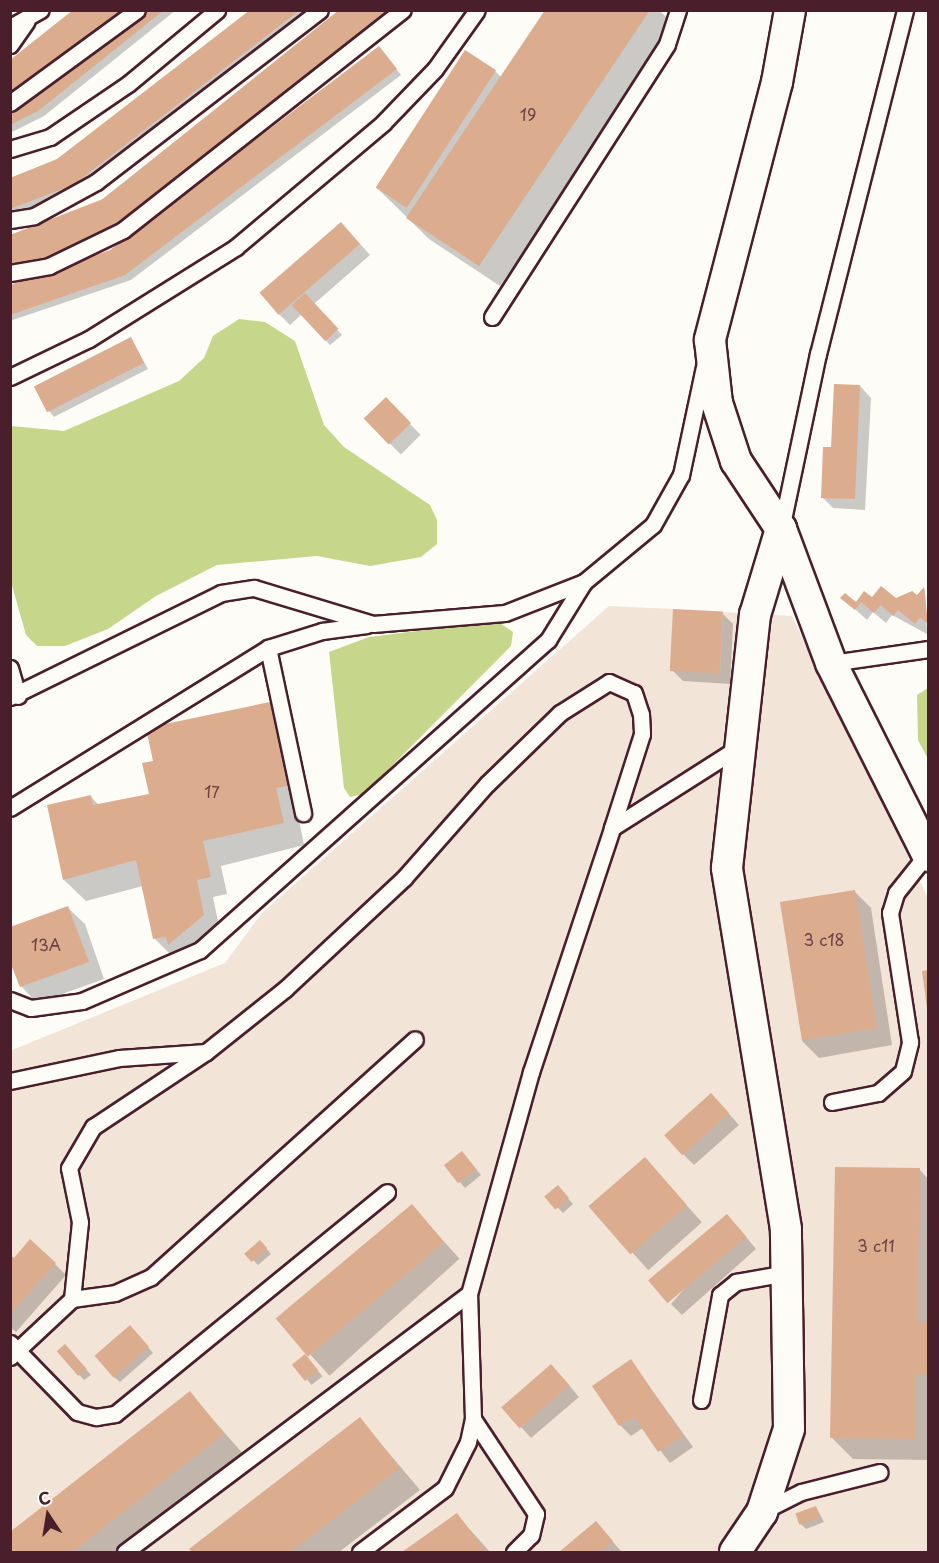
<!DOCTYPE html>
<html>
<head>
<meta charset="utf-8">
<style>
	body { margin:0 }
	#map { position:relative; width:939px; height:1563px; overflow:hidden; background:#fdfcf7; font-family:"Playpen Sans",sans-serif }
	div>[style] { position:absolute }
	.built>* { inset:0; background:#f3e4d8 }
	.green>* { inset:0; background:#c6d78b }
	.shadow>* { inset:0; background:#0003; transform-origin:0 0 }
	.building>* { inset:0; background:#dcac8e; transform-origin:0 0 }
	.roads { filter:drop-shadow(2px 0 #4a1f2b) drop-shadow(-2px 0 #4a1f2b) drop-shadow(0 2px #4a1f2b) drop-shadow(0 -2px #4a1f2b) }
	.lane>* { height:15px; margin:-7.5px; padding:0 7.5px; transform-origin:7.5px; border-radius:7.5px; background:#fdfcf7 }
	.street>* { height:30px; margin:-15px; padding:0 15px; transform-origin:15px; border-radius:15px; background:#fdfcf7 }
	span { translate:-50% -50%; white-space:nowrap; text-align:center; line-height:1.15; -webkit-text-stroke:5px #fdfcf7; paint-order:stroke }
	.number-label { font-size:16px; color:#6e4244 }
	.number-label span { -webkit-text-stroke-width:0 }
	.frame { position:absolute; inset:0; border:12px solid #4a1f2b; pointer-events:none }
	.north { position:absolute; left:18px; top:1485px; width:60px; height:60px; -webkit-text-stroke:4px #fdfcf7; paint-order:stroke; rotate:348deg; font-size:16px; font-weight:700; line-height:24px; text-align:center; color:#4a1f2b }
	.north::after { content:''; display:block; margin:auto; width:21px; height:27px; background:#4a1f2b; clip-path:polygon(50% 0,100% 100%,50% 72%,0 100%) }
</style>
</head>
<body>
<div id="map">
	<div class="built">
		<div style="clip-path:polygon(609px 606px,673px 609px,720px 673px,723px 612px,792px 616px,928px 898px,928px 1552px,11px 1552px,10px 1051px,225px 963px,262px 913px)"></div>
	</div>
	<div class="green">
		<div style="clip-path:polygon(239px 319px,265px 322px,295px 341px,324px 425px,344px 447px,430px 505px,437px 520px,437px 544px,421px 557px,370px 566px,317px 556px,217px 565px,156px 596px,108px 629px,65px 646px,37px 646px,26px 635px,11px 582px,11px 426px,64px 431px,179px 381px,204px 358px,213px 336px)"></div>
		<div style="clip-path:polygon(497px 621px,513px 632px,511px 646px,364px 794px,350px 797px,344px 788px,329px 652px,369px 637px)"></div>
		<div style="clip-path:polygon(928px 688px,928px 759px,918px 740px,917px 695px)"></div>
	</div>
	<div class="shadow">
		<div style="clip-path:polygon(76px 10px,176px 10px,44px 116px,10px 133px,10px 62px)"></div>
		<div style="clip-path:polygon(252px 10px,311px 10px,78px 190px,10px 215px,10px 180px,58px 160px)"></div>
		<div style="clip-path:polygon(342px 10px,399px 10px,124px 231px,45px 265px,10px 272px)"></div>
		<div style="clip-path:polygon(547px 10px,659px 10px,675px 26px,500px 286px,429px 239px,376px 187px,495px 71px,502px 78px)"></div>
		<div style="clip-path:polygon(384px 53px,401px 75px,131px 280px,10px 321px,10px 287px,111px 251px)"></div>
		<div style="clip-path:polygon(352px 235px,370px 255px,314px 304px,342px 335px,330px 345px,302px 314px,290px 325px,279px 314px)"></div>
		<div style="clip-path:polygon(131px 339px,148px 369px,54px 417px,49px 411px,36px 387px)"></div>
		<div style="clip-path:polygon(860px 386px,871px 398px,865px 510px,833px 508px,822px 497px)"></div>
		<div style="left:386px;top:400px;width:49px;height:28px;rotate:45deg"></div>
		<div style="clip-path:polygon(925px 589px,927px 634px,892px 615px,886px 623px,873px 612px,867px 620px,843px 598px,856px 604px,864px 593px,872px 599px,918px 598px)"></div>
		<div style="clip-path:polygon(722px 613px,733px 624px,730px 684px,683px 681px,672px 670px)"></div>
		<div style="clip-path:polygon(269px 704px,290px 725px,311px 807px,297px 810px,304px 845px,221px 866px,227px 894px,213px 897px,220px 931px,185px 960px,171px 955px,155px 939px,143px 886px,86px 901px,64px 880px,49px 806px,91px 797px,99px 805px,150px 795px,155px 762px)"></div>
		<div style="clip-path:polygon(854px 891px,871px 908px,892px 1045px,819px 1058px,802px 1041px)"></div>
		<div style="clip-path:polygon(68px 908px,85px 924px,104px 979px,37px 1003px,21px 986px)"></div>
		<div style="clip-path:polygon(722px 1106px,739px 1125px,694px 1165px,683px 1154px)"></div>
		<div style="clip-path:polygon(467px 1158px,481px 1175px,465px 1188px,446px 1166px)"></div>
		<div style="left:645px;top:1159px;width:85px;height:72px;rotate:48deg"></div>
		<div style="clip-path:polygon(919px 1169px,928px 1179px,928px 1460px,853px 1459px,832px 1438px)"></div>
		<div style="clip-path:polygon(563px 1193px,573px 1204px,563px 1213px,547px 1197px)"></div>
		<div style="left:412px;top:1206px;width:71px;height:175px;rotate:48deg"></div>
		<div style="clip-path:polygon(738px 1227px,756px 1249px,682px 1315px,671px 1304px)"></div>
		<div style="clip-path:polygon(265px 1247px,271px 1254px,258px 1265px,247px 1254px)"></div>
		<div style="clip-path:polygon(10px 1257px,55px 1264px,66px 1275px,16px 1332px,10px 1327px)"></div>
		<div style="clip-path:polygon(135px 1332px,153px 1353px,120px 1382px,114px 1377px)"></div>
		<div style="clip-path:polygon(58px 1351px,70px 1351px,91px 1375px,84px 1380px)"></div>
		<div style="left:306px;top:1356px;width:26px;height:14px;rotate:51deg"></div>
		<div style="clip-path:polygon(631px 1361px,693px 1447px,670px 1463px,643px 1428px,631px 1436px,620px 1425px)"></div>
		<div style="clip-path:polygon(562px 1377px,579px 1397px,531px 1438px,503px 1407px)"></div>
		<div style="clip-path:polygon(190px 1393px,244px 1455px,120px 1552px,10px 1552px,10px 1534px)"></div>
		<div style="clip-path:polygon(360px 1419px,420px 1490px,339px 1552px,194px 1552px,191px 1549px)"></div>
		<div style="clip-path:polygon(816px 1507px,824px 1522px,806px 1529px,801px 1524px)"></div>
		<div style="clip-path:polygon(457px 1515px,490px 1552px,405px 1552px)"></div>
		<div style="clip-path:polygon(596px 1523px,622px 1552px,561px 1552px)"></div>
	</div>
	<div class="building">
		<div style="clip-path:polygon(73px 10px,164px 10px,38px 111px,10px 125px,10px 60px)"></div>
		<div style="clip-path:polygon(250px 10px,300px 10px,73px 185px,10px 209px,10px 178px,57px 159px)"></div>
		<div style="clip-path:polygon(339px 10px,387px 10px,118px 226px,39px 260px,10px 266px,10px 235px,103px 199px)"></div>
		<div style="clip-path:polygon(545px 10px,650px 10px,479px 266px,406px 218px)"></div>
		<div style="clip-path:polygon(379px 46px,397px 69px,125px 275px,10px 315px,10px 285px,110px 250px)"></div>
		<div style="left:465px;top:50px;width:37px;height:164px;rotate:33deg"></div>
		<div style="left:341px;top:222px;width:29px;height:108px;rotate:49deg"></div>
		<div style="left:305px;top:293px;width:49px;height:18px;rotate:47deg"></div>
		<div style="left:131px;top:337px;width:29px;height:109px;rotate:63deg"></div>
		<div style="clip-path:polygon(834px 384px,860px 385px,855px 499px,821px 498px,823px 447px,831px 447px)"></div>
		<div style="left:386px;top:397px;width:36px;height:31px;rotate:46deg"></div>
		<div style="clip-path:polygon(881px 586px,896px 598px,912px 591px,917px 595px,924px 587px,928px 624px,920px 617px,915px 624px,898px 610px,893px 616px,881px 605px,874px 613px,861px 602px,855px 610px,840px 598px,845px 593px,856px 602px,864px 591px,872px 597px)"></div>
		<div style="left:673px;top:609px;width:50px;height:62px;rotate:3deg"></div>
		<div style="clip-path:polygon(270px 702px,290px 785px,276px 788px,284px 823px,203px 841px,211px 877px,197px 880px,204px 915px,168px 945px,166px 937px,153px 939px,136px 860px,63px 880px,47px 805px,91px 795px,93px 805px,149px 794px,142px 763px,153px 761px,146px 728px)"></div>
		<div style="left:855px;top:890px;width:140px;height:76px;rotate:81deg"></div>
		<div style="clip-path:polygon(68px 906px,89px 962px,20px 987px,10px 962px,10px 927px)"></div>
		<div style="clip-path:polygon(928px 970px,928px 1009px,927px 1009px,922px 971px)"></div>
		<div style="left:711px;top:1093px;width:27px;height:63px;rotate:48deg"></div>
		<div style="left:462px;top:1151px;width:23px;height:23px;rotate:52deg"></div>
		<div style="left:645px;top:1157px;width:64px;height:75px;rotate:49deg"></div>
		<div style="clip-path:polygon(835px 1167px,920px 1168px,917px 1322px,928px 1322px,928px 1374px,916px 1374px,915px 1439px,830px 1438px)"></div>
		<div style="left:558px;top:1185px;width:17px;height:18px;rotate:50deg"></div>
		<div style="left:412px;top:1204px;width:50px;height:178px;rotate:50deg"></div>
		<div style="left:727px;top:1214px;width:30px;height:103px;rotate:50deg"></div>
		<div style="clip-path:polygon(30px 1239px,56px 1263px,10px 1314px,10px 1255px,14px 1258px)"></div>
		<div style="left:260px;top:1240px;width:11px;height:21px;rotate:49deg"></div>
		<div style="left:130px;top:1325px;width:29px;height:47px;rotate:49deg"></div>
		<div style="left:65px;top:1344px;width:33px;height:11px;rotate:49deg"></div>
		<div style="left:305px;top:1354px;width:21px;height:17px;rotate:51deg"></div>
		<div style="clip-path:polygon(631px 1359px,683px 1436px,658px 1452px,634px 1417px,619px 1426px,592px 1386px)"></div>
		<div style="left:551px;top:1364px;width:28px;height:66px;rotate:49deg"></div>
		<div style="clip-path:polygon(190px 1391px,224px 1434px,72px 1552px,10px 1552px,10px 1532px)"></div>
		<div style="clip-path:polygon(360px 1417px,400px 1468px,290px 1552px,192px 1552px,189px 1549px)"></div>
		<div style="left:816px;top:1506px;width:12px;height:22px;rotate:70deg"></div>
		<div style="clip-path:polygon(457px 1513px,486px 1552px,402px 1552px)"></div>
		<div style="clip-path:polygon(596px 1521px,613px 1541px,600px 1552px,559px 1552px)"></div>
	</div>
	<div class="roads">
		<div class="lane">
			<div style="left:10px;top:27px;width:35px;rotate:-29deg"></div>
			<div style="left:10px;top:45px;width:29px;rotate:-55deg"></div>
			<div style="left:10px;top:103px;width:157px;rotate:-36.2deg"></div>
			<div style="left:10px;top:149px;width:42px;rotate:-16.7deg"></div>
			<div style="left:50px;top:137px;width:94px;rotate:-34.2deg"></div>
			<div style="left:128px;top:84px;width:116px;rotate:-39.7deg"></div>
			<div style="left:10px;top:220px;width:24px;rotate:-9deg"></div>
			<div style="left:34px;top:216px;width:71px;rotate:-28.7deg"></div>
			<div style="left:96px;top:182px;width:282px;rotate:-37.5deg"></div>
			<div style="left:10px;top:273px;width:40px;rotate:-10deg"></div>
			<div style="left:49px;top:266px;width:82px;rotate:-25.9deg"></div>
			<div style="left:123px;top:230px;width:356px;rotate:-38.2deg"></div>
			<div style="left:492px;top:317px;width:324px;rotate:-57.3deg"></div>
			<div style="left:667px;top:44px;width:36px;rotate:-72deg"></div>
			<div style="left:10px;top:377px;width:88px;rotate:-25.7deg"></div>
			<div style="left:89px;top:339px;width:173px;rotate:-32deg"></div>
			<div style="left:236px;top:247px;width:192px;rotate:-40.1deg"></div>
			<div style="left:383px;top:123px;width:75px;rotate:-46.1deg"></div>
			<div style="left:435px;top:69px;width:72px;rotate:-54.6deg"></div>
			<div style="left:781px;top:529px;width:179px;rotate:-78.1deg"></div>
			<div style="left:818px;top:354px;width:355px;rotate:-75.8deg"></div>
			<div style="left:268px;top:648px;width:169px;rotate:78deg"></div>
			<div style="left:831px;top:663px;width:98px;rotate:-8.2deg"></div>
			<div style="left:10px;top:668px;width:29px;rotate:74deg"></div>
			<div style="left:10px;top:697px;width:235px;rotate:-26.2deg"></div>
			<div style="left:221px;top:593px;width:33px;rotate:-9deg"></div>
			<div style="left:254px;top:588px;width:124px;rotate:16.8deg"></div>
			<div style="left:373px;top:624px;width:132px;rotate:-4.8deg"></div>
			<div style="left:505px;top:613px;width:85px;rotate:-21.4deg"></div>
			<div style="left:584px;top:582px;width:89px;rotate:-39.6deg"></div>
			<div style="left:653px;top:525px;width:57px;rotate:-60.8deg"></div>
			<div style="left:681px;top:475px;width:110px;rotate:-78deg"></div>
			<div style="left:10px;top:808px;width:304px;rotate:-31.8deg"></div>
			<div style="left:268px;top:648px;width:57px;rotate:-17.5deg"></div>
			<div style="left:322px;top:631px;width:45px;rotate:-7.6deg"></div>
			<div style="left:10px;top:1000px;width:22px;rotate:21deg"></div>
			<div style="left:31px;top:1008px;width:51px;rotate:-7.8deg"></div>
			<div style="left:82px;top:1001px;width:129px;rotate:-23.4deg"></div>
			<div style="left:200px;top:950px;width:466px;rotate:-41.7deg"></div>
			<div style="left:548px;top:640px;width:68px;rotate:-58.2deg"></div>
			<div style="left:10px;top:1081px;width:111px;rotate:-11.9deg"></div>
			<div style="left:119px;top:1058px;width:87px;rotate:-3.9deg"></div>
			<div style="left:832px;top:1102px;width:47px;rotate:-11.1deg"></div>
			<div style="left:878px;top:1093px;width:33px;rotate:-41deg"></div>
			<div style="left:903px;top:1071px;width:30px;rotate:-76deg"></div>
			<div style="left:910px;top:1042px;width:131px;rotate:-98.8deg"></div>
			<div style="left:890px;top:913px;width:21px;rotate:-73deg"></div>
			<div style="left:896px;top:893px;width:50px;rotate:-51.5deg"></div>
			<div style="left:72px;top:1299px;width:43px;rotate:-7.9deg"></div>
			<div style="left:115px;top:1293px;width:39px;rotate:-24deg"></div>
			<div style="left:151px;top:1277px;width:355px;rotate:-42deg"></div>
			<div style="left:10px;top:1343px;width:96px;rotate:45.8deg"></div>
			<div style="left:77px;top:1412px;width:20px;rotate:15deg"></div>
			<div style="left:96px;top:1417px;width:19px;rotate:-9deg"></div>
			<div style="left:115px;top:1414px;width:351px;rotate:-39.2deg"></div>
			<div style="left:10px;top:1357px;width:85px;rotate:-43.1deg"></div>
			<div style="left:72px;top:1299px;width:77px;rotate:-84.1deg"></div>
			<div style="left:80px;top:1222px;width:55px;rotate:-101.5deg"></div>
			<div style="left:69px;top:1168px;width:48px;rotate:-59.7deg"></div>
			<div style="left:93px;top:1127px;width:136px;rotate:-33.6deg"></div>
			<div style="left:206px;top:1052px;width:101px;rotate:-38.6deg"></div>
			<div style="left:285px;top:989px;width:163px;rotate:-43deg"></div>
			<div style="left:404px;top:878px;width:125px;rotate:-48.6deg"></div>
			<div style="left:487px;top:784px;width:102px;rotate:-44.2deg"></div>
			<div style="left:560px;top:713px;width:58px;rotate:-32.3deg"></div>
			<div style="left:609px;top:682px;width:27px;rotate:24deg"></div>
			<div style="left:634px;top:693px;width:22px;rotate:72deg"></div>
			<div style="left:641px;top:714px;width:20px;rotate:87deg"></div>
			<div style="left:642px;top:734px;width:99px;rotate:107.7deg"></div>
			<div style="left:701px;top:1400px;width:107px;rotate:-79.7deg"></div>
			<div style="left:720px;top:1295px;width:21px;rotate:-39deg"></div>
			<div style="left:736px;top:1282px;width:52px;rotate:-10deg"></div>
			<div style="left:473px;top:1419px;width:114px;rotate:56.4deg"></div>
			<div style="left:536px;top:1514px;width:22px;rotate:103deg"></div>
			<div style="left:531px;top:1535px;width:24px;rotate:135deg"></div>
			<div style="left:765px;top:1510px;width:40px;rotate:-26.6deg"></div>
			<div style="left:801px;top:1492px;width:81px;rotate:-14.2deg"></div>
			<div style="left:125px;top:1552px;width:430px;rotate:-36.9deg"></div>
			<div style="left:360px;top:1552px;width:106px;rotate:-37deg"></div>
			<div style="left:445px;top:1488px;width:51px;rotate:-63.4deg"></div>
			<div style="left:468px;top:1442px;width:24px;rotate:-78deg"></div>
			<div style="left:473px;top:1419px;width:125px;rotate:-91.8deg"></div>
			<div style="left:469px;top:1294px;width:230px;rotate:-74.4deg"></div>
			<div style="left:531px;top:1072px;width:257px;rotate:-71.6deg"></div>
			<div style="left:612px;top:828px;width:151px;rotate:-32.5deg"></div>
		</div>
		<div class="street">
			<div style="left:790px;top:10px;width:73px;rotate:100.2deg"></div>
			<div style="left:777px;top:82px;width:267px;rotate:104.6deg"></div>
			<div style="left:710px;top:340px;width:63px;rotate:83.7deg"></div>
			<div style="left:717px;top:403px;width:61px;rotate:71.9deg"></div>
			<div style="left:736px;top:461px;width:82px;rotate:56.5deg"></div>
			<div style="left:781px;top:529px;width:143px;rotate:69.5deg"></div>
			<div style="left:831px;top:663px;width:216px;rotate:63.3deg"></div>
			<div style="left:735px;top:1552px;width:48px;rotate:-56deg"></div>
			<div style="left:762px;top:1512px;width:87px;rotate:-72deg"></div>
			<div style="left:789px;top:1429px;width:200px;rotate:-90.9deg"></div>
			<div style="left:786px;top:1229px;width:366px;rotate:-99.3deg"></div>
			<div style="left:727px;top:868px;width:255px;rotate:-83.7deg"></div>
			<div style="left:755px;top:615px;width:90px;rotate:-73.2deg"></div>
		</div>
	</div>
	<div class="number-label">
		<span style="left:528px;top:114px">19</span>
		<span style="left:212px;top:791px">17</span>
		<span style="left:824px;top:939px">3 с18</span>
		<span style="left:46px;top:944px">13А</span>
		<span style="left:876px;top:1245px">3 с11</span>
	</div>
	<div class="frame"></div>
	<div class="north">С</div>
</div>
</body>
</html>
